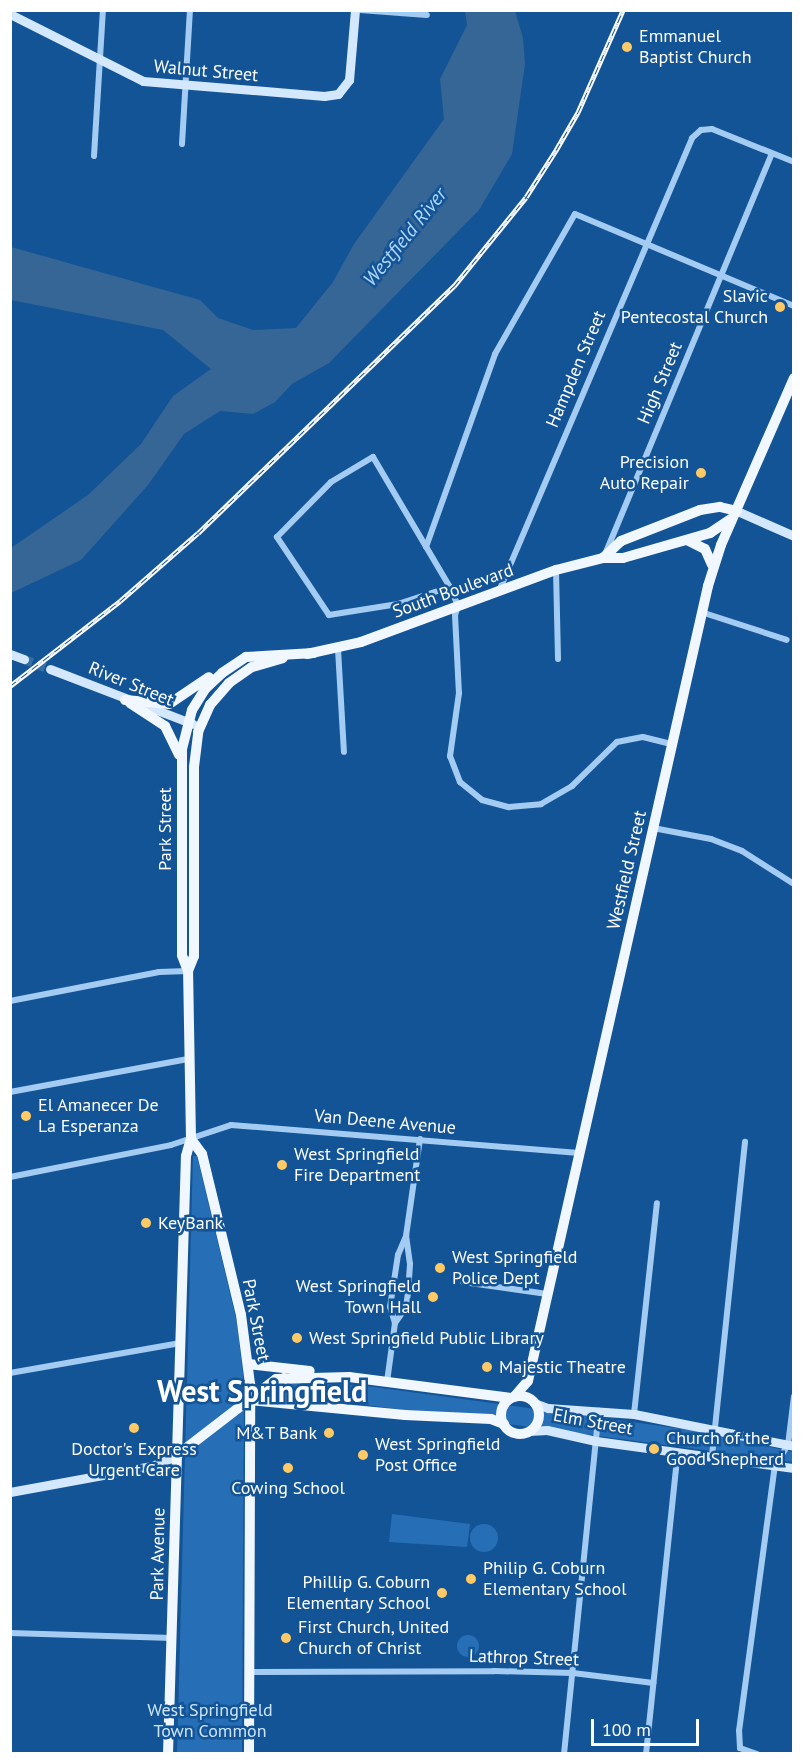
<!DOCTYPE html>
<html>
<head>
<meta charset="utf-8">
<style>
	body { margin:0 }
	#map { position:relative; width:804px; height:1764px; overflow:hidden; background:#135497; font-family:"PT Sans",sans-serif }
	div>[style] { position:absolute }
	.green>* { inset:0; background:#266fb6 }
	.round { border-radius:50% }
	.water>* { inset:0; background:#366696 }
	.secondary-tunnel>* { height:9px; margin-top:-4.5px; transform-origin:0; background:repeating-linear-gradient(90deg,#366ea7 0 9px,transparent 0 13.5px) }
	.street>* { height:6px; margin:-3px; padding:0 3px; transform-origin:3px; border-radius:3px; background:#a4ccf3 }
	.secondary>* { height:9px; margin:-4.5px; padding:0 4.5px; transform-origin:4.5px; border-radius:4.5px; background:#d3e7fd }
	.primary>* { height:10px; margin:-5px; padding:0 5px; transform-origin:5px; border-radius:5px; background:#f0f7ff }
	.primary>.ring { margin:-5px; padding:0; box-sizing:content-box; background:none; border:10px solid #f0f7ff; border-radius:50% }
	.rail>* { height:4.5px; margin-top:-2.25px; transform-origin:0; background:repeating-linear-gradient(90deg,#135497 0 7px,#fff 0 14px); box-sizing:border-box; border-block:2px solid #fff }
	.dots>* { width:16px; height:16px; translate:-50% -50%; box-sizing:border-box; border:3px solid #135497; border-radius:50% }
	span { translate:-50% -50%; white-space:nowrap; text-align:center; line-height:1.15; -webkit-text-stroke:5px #135497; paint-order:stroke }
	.poi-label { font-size:18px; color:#fff }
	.left { translate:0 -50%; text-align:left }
	.right { translate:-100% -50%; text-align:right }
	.street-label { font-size:18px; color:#fff }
	.park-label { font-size:18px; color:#cce5fd }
	.water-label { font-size:20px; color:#b0d6fa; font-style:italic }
	.town-label { font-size:30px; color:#fff; font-weight:700 }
	.frame { position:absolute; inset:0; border:12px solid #fff; pointer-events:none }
	.scale { position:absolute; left:591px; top:1719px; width:108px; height:27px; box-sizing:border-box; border:3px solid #fff; border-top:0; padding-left:8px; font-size:18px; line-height:21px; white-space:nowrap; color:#fff; -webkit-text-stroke:4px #135497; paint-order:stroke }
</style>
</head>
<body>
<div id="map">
	<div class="green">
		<div style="clip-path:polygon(193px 1156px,197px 1156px,237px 1323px,244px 1384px,242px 1753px,177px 1754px)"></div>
		<div style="clip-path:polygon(289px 1383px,359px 1385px,698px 1431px,793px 1452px,793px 1462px,292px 1395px,287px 1391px)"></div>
		<div style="clip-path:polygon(392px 1514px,470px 1524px,467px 1547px,389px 1542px)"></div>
		<div class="round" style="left:470px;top:1524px;width:28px;height:28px"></div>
		<div class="round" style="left:457px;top:1635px;width:22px;height:22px"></div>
	</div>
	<div class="water">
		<div style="clip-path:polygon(465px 11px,515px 11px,523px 38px,525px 64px,512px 154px,479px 210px,329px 363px,292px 384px,275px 402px,253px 414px,220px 411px,184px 434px,148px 485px,81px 560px,11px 593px,11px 548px,88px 495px,141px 444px,173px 396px,211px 369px,163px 330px,11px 300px,11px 247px,200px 300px,218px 318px,253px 330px,296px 328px,333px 282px,354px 244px,444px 119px,440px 79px,467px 25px)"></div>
	</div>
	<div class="secondary-tunnel">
		<div style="left:24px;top:659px;width:28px;rotate:21deg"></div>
	</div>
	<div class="street">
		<div style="left:360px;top:10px;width:67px;rotate:4.3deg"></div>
		<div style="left:182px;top:144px;width:134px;rotate:-86.6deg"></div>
		<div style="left:94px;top:156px;width:146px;rotate:-86.5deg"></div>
		<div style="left:426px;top:547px;width:205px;rotate:-70.3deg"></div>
		<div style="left:495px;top:354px;width:161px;rotate:-60.3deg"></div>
		<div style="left:575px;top:214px;width:238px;rotate:22.8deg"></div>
		<div style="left:606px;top:552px;width:431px;rotate:-67.4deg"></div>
		<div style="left:556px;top:570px;width:89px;rotate:88.7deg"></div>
		<div style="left:450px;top:587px;width:55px;rotate:161.9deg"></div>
		<div style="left:398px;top:604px;width:70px;rotate:170.9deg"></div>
		<div style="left:329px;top:615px;width:94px;rotate:-123.7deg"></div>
		<div style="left:277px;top:537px;width:77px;rotate:-45.5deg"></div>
		<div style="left:331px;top:482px;width:49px;rotate:-30.8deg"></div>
		<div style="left:373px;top:457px;width:151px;rotate:59.4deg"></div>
		<div style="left:450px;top:587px;width:21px;rotate:67deg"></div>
		<div style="left:458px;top:606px;width:9px;rotate:108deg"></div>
		<div style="left:455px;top:615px;width:78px;rotate:87.1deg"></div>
		<div style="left:459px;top:693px;width:64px;rotate:98.1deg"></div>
		<div style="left:450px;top:756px;width:28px;rotate:69deg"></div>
		<div style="left:460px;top:782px;width:28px;rotate:39deg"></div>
		<div style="left:482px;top:800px;width:28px;rotate:15deg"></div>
		<div style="left:509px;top:807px;width:32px;rotate:-5deg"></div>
		<div style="left:541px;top:804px;width:36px;rotate:-30deg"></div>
		<div style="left:572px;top:786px;width:63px;rotate:-44.4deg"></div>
		<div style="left:617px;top:742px;width:26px;rotate:-11deg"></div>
		<div style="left:643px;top:737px;width:30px;rotate:14deg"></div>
		<div style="left:499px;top:591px;width:492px;rotate:-66.9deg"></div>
		<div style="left:692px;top:138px;width:12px;rotate:-42deg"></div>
		<div style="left:701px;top:130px;width:11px;rotate:-5deg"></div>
		<div style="left:712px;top:129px;width:88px;rotate:21.9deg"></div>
		<div style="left:701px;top:612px;width:90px;rotate:18deg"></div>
		<div style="left:338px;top:649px;width:103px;rotate:86.7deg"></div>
		<div style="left:653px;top:828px;width:59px;rotate:10.7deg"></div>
		<div style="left:711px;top:839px;width:33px;rotate:21deg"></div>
		<div style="left:742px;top:851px;width:62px;rotate:32.4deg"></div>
		<div style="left:10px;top:1001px;width:152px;rotate:-11deg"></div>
		<div style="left:159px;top:972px;width:29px;rotate:-2deg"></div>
		<div style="left:10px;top:1092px;width:181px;rotate:-10.5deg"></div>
		<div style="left:10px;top:1177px;width:164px;rotate:-11.2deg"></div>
		<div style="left:171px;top:1145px;width:63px;rotate:-18.4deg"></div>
		<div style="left:231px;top:1125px;width:349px;rotate:4.6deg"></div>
		<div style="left:463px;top:1282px;width:85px;rotate:8.1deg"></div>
		<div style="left:395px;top:1323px;width:17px;rotate:-107deg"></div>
		<div style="left:390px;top:1307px;width:53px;rotate:-81.3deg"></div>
		<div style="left:398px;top:1255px;width:21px;rotate:-67deg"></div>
		<div style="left:10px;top:1373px;width:173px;rotate:-10deg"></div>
		<div style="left:387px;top:1382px;width:60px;rotate:-82.3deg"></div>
		<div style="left:395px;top:1323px;width:19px;rotate:-55deg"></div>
		<div style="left:406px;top:1307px;width:14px;rotate:-82deg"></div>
		<div style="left:408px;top:1293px;width:29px;rotate:-86deg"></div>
		<div style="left:410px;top:1264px;width:28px;rotate:-98deg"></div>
		<div style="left:406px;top:1236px;width:98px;rotate:-81.8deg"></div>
		<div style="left:634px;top:1414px;width:212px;rotate:-83.8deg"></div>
		<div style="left:712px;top:1456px;width:316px;rotate:-84deg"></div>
		<div style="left:10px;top:1633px;width:162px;rotate:1.8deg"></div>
		<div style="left:250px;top:1672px;width:244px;rotate:-0.2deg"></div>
		<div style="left:494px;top:1671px;width:79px;rotate:1.5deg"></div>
		<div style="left:573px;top:1673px;width:81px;rotate:7.1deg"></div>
		<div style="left:564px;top:1754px;width:345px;rotate:-84.2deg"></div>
		<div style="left:646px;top:1754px;width:304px;rotate:-84deg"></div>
		<div style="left:757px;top:1754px;width:18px;rotate:-161deg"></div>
		<div style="left:740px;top:1748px;width:17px;rotate:-93deg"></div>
		<div style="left:739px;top:1731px;width:268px;rotate:-82.3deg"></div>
		<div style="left:775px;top:1465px;width:24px;rotate:-57deg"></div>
		<div style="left:788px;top:1445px;width:49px;rotate:-83deg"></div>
	</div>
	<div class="secondary">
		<div style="left:10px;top:14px;width:149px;rotate:26.7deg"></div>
		<div style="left:143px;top:81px;width:182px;rotate:4.7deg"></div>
		<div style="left:324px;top:96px;width:14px;rotate:-8deg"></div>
		<div style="left:338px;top:94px;width:18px;rotate:-52deg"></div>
		<div style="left:349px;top:80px;width:70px;rotate:-85.1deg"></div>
		<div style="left:737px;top:511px;width:62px;rotate:23.7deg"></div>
		<div style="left:10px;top:654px;width:15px;rotate:20deg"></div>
		<div style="left:50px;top:669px;width:153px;rotate:21deg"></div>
		<div style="left:534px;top:1403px;width:15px;rotate:20deg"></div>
		<div style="left:548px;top:1408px;width:86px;rotate:4deg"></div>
		<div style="left:634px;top:1414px;width:163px;rotate:11.3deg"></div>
		<div style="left:529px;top:1431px;width:18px;rotate:-3deg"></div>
		<div style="left:547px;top:1430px;width:50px;rotate:12.7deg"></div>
		<div style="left:596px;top:1441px;width:200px;rotate:7.8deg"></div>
		<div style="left:10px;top:1492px;width:144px;rotate:-10.4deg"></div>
		<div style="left:152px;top:1466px;width:26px;rotate:-23deg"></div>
	</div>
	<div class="primary">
		<div style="left:687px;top:540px;width:20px;rotate:27deg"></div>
		<div style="left:705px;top:549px;width:17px;rotate:66deg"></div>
		<div style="left:603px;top:558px;width:25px;rotate:-43deg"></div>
		<div style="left:621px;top:541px;width:85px;rotate:-21.4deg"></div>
		<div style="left:700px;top:510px;width:20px;rotate:-9deg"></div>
		<div style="left:720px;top:507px;width:17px;rotate:13deg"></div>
		<div style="left:307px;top:654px;width:55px;rotate:-12.5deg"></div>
		<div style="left:361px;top:642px;width:208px;rotate:-20.3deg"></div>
		<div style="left:556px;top:570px;width:49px;rotate:-14.3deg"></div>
		<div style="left:603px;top:558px;width:20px"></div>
		<div style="left:623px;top:558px;width:91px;rotate:-16deg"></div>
		<div style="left:710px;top:533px;width:27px;rotate:-34deg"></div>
		<div style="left:125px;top:700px;width:44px;rotate:5.2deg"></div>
		<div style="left:169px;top:704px;width:48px;rotate:-34deg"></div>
		<div style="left:130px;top:703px;width:42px;rotate:33.3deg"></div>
		<div style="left:165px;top:726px;width:32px;rotate:64deg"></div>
		<div style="left:188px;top:971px;width:16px;rotate:-68deg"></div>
		<div style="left:194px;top:956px;width:189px;rotate:-90deg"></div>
		<div style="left:194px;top:767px;width:35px;rotate:-83deg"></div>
		<div style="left:198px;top:732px;width:30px;rotate:-66deg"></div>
		<div style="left:210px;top:705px;width:29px;rotate:-49deg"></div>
		<div style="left:229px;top:683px;width:28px;rotate:-35deg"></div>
		<div style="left:252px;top:667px;width:32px;rotate:-16deg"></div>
		<div style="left:248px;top:1364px;width:62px;rotate:6.4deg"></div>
		<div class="ring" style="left:501px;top:1396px;width:28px;height:28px"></div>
		<div style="left:514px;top:1397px;width:21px;rotate:-49deg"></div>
		<div style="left:528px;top:1381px;width:815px;rotate:-77.24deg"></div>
		<div style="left:708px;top:586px;width:43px;rotate:-72.4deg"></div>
		<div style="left:721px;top:545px;width:182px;rotate:-66.4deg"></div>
		<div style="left:249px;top:1400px;width:157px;rotate:5.5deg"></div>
		<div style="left:405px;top:1415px;width:86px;rotate:2.7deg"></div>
		<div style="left:491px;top:1419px;width:14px;rotate:21deg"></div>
		<div style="left:282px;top:1401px;width:23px;rotate:-85deg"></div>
		<div style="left:176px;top:1456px;width:126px;rotate:-37.6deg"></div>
		<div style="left:276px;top:1379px;width:73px;rotate:-1.6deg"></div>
		<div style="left:349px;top:1377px;width:163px;rotate:7.4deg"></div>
		<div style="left:168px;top:1754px;width:598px;rotate:-88.28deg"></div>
		<div style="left:186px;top:1156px;width:18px;rotate:-74deg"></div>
		<div style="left:249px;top:1754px;width:370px;rotate:-89.8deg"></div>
		<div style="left:250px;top:1384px;width:70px;rotate:-97.4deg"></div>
		<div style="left:241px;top:1315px;width:166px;rotate:-103.6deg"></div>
		<div style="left:202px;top:1154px;width:19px;rotate:-126deg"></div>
		<div style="left:191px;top:1139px;width:168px;rotate:-91deg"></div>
		<div style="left:188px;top:971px;width:17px;rotate:-111deg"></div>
		<div style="left:182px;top:955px;width:206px;rotate:-90deg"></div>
		<div style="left:182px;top:749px;width:40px;rotate:-75.6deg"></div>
		<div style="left:192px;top:710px;width:25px;rotate:-58deg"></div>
		<div style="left:205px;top:689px;width:23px;rotate:-43deg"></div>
		<div style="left:222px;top:673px;width:29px;rotate:-34deg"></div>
		<div style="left:246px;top:657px;width:68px;rotate:-3.4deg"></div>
	</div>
	<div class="rail">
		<div style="left:10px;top:686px;width:139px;rotate:-37.7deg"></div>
		<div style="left:120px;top:601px;width:103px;rotate:-41.1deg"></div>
		<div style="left:198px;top:533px;width:356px;rotate:-44deg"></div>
		<div style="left:454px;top:286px;width:114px;rotate:-51deg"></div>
		<div style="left:526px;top:197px;width:56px;rotate:-57.4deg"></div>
		<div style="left:556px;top:150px;width:44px;rotate:-59.9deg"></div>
		<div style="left:578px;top:112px;width:111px;rotate:-66.2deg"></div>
	</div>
	<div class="dots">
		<div style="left:627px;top:47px;background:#ffca66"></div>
		<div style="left:780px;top:307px;background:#ffca66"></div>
		<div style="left:701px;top:473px;background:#ffca66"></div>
		<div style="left:26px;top:1116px;background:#ffca66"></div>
		<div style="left:282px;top:1165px;background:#ffca66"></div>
		<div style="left:146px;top:1223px;background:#ffca66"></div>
		<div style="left:440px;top:1268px;background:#ffca66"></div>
		<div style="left:433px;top:1297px;background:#ffca66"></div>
		<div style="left:297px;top:1338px;background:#ffca66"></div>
		<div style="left:487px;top:1367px;background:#ffca66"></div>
		<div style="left:134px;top:1428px;background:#ffca66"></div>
		<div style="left:329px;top:1433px;background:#ffca66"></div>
		<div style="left:654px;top:1449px;background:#ffca66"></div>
		<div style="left:363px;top:1455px;background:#ffca66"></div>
		<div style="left:288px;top:1468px;background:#ffca66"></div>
		<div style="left:471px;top:1579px;background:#ffca66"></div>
		<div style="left:442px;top:1593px;background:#ffca66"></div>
		<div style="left:286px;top:1638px;background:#ffca66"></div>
	</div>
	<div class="poi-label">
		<span class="left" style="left:639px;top:47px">Emmanuel<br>Baptist Church</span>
		<span class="right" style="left:768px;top:307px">Slavic<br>Pentecostal Church</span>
		<span class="right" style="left:689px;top:473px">Precision<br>Auto Repair</span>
		<span class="left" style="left:38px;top:1116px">El Amanecer De<br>La Esperanza</span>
		<span class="left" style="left:294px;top:1165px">West Springfield<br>Fire Department</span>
		<span class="left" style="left:158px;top:1223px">KeyBank</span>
		<span class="left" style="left:452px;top:1268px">West Springfield<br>Police Dept</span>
		<span class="right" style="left:421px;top:1297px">West Springfield<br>Town Hall</span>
		<span class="left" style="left:309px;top:1338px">West Springfield Public Library</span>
		<span class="left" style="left:499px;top:1367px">Majestic Theatre</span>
		<span class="right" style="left:317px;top:1433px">M&amp;T Bank</span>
		<span class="left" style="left:666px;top:1449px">Church of the<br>Good Shepherd</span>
		<span class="left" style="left:375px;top:1455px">West Springfield<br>Post Office</span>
		<span style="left:134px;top:1460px">Doctor's Express<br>Urgent Care</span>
		<span style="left:288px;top:1488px">Cowing School</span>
		<span class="left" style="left:483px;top:1579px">Philip G. Coburn<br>Elementary School</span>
		<span class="right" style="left:430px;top:1593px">Phillip G. Coburn<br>Elementary School</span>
		<span class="left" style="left:298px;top:1638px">First Church, United<br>Church of Christ</span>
	</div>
	<div class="street-label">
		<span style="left:206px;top:71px;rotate:5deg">Walnut Street</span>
		<span style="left:576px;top:369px;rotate:-67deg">Hampden Street</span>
		<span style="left:660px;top:383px;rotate:-67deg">High Street</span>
		<span style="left:453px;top:591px;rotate:-20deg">South Boulevard</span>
		<span style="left:131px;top:684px;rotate:22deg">River Street</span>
		<span style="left:165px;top:829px;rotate:-90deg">Park Street</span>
		<span style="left:627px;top:870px;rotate:-77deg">Westfield Street</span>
		<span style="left:385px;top:1122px;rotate:5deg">Van Deene Avenue</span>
		<span style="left:256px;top:1320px;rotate:79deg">Park Street</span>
		<span style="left:593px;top:1422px;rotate:10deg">Elm Street</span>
		<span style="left:158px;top:1554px;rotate:-89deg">Park Avenue</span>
		<span style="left:524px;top:1658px;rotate:2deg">Lathrop Street</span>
	</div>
	<div class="park-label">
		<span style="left:210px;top:1721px">West Springfield<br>Town Common</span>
	</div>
	<div class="water-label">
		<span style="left:405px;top:237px;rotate:-51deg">Westfield River</span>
	</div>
	<div class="town-label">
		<span style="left:262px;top:1391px">West Springfield</span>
	</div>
	<div class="frame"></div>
	<div class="scale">100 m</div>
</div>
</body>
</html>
